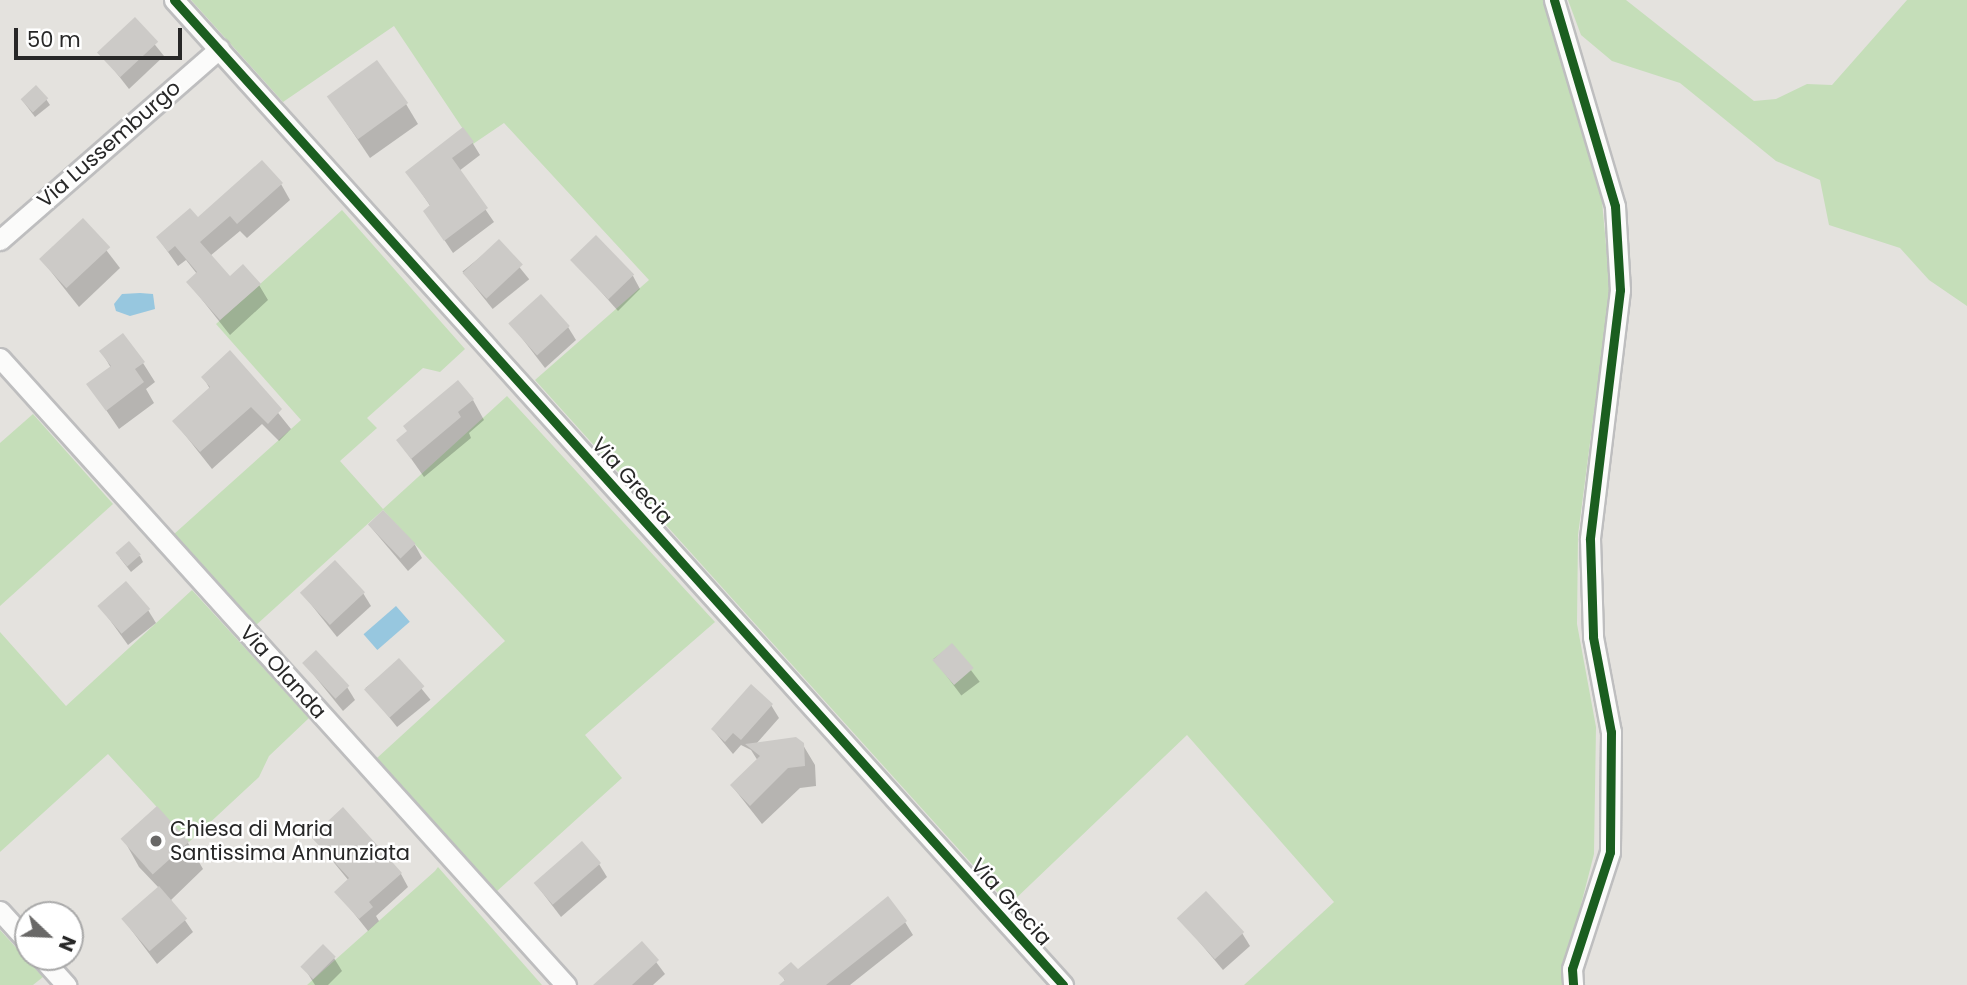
<!DOCTYPE html>
<html>
<head>
<meta charset="utf-8">
<style>
	body { margin:0 }
	#map { position:relative; width:1967px; height:985px; overflow:hidden; background:#e4e2de; font-family:Poppins,sans-serif }
	div>[style] { position:absolute }
	.green>* { inset:0; background:#c5deb9 }
	.water>* { inset:0; background:#97c7df; transform-origin:0 0 }
	.shadow>* { inset:0; background:#0003; transform-origin:0 0 }
	.building>* { inset:0; background:#cccac7; transform-origin:0 0 }
	.roads { filter:drop-shadow(2px 0 #bebebf) drop-shadow(-2px 0 #bebebf) drop-shadow(0 2px #bebebf) drop-shadow(0 -2px #bebebf) }
	.minor>* { height:19px; margin:-9.5px; padding:0 9.5px; transform-origin:9.5px; border-radius:9.5px; background:#fbfbfa }
	.cycleway>* { height:9px; margin:-4.5px; padding:0 4.5px; transform-origin:4.5px; border-radius:4.5px; background:#1b5e20 }
	.dots>* { width:19px; height:19px; translate:-50% -50%; box-sizing:border-box; border:4px solid #fff; border-radius:50% }
	span { translate:-50% -50%; white-space:nowrap; text-align:center; line-height:1.15; -webkit-text-stroke:5px #fff; paint-order:stroke }
	.street-label { font-size:21px; color:#272727 }
	.poi-label { font-size:21px; color:#272727 }
	.left { translate:0 -50%; text-align:left }
	.north { position:absolute; left:14px; top:901px; width:70px; height:70px; box-sizing:border-box; background:#fff; border:2px solid #a9a9a9; border-radius:50%; rotate:113deg; font-size:19px; font-weight:700; line-height:28px; text-align:center; color:#272727 }
	.north::after { content:''; display:block; margin:auto; width:24px; height:32px; background:#696867; clip-path:polygon(50% 0,100% 100%,50% 72%,0 100%) }
	.scale { position:absolute; left:14px; top:28px; width:168px; height:32px; box-sizing:border-box; border:4px solid #272727; border-top:0; padding-left:9px; font-size:21px; line-height:24px; white-space:nowrap; color:#272727; -webkit-text-stroke:5px #fff; paint-order:stroke }
</style>
</head>
<body>
<div id="map">
	<div class="green">
		<div style="clip-path:polygon(191px 0,1543px 0,1563px 54px,1602px 201px,1610px 289px,1578px 535px,1577px 624px,1596px 727px,1594px 854px,1565px 967px,1566px 985px,1244px 985px,1334px 902px,1187px 735px,1009px 905px,535px 380px,649px 280px,504px 123px,473px 144px,394px 26px,283px 102px)"></div>
		<div style="clip-path:polygon(1568px 0,1626px 0,1754px 101px,1776px 99px,1807px 84px,1832px 85px,1907px 0,1967px 0,1967px 306px,1929px 280px,1900px 248px,1829px 225px,1820px 180px,1776px 161px,1680px 83px,1612px 61px,1581px 35px)"></div>
		<div style="clip-path:polygon(342px 210px,465px 349px,440px 372px,423px 368px,367px 418px,377px 428px,340px 461px,383px 509px,507px 396px,715px 622px,585px 735px,622px 778px,496px 892px,377px 758px,505px 641px,383px 510px,255px 626px,173px 535px,301px 420px,216px 324px)"></div>
		<div style="clip-path:polygon(33px 414px,113px 504px,0 606px,0 443px)"></div>
		<div style="clip-path:polygon(192px 590px,309px 718px,269px 756px,259px 777px,189px 842px,108px 754px,0 852px,0 632px,66px 706px)"></div>
		<div style="clip-path:polygon(438px 867px,542px 985px,307px 985px,435px 871px)"></div>
		<div style="clip-path:polygon(0 930px,43px 977px,33px 985px,0 985px)"></div>
	</div>
	<div class="water">
		<div style="clip-path:polygon(140px 293px,153px 294px,155px 309px,130px 316px,116px 311px,114px 304px,122px 294px)"></div>
		<div style="left:396px;top:606px;width:21px;height:43px;rotate:49deg"></div>
	</div>
	<div class="shadow">
		<div style="clip-path:polygon(135px 20px,164px 56px,129px 89px,100px 52px)"></div>
		<div style="clip-path:polygon(329px 97px,406px 104px,418px 124px,370px 158px)"></div>
		<div style="clip-path:polygon(46px 99px,50px 105px,35px 117px,22px 100px)"></div>
		<div style="clip-path:polygon(472px 142px,480px 155px,459px 171px,494px 222px,453px 253px,425px 211px,431px 207px,407px 172px)"></div>
		<div style="clip-path:polygon(281px 184px,290px 200px,247px 238px,240px 231px,210px 256px,230px 278px,259px 285px,268px 300px,230px 335px,188px 282px,197px 274px,186px 260px,178px 266px,158px 238px)"></div>
		<div style="clip-path:polygon(83px 220px,120px 268px,79px 307px,41px 259px)"></div>
		<div style="left:499px;top:242px;width:48px;height:47px;rotate:51deg"></div>
		<div style="clip-path:polygon(573px 260px,633px 276px,640px 289px,618px 311px)"></div>
		<div style="clip-path:polygon(511px 324px,568px 327px,576px 340px,545px 368px)"></div>
		<div style="clip-path:polygon(101px 351px,143px 363px,155px 382px,146px 389px,154px 403px,119px 429px,89px 385px,111px 368px)"></div>
		<div style="clip-path:polygon(230px 353px,291px 429px,279px 441px,262px 424px,212px 469px,174px 421px,210px 389px,203px 377px)"></div>
		<div style="clip-path:polygon(473px 400px,484px 420px,469px 433px,471px 438px,424px 477px,398px 440px)"></div>
		<div style="clip-path:polygon(369px 525px,415px 545px,422px 558px,408px 571px)"></div>
		<div style="clip-path:polygon(140px 556px,143px 562px,131px 572px,120px 558px)"></div>
		<div style="clip-path:polygon(302px 593px,363px 593px,371px 606px,337px 637px)"></div>
		<div style="clip-path:polygon(99px 605px,148px 610px,156px 623px,128px 645px)"></div>
		<div style="left:952px;top:645px;width:46px;height:23px;rotate:53deg"></div>
		<div style="left:399px;top:661px;width:50px;height:43px;rotate:51deg"></div>
		<div style="clip-path:polygon(304px 663px,347px 687px,355px 700px,343px 711px)"></div>
		<div style="clip-path:polygon(771px 705px,779px 718px,756px 744px,803px 745px,815px 765px,816px 786px,800px 788px,762px 824px,732px 786px,758px 761px,751px 750px,741px 745px,733px 754px,713px 730px)"></div>
		<div style="clip-path:polygon(313px 837px,401px 874px,408px 887px,376px 916px,379px 921px,368px 931px,337px 892px,349px 881px)"></div>
		<div style="clip-path:polygon(124px 840px,188px 843px,203px 869px,171px 900px,149px 868px,193px 932px,157px 964px,123px 919px,159px 888px,139px 867px)"></div>
		<div style="clip-path:polygon(599px 864px,607px 877px,561px 917px,535px 883px)"></div>
		<div style="clip-path:polygon(1179px 918px,1242px 933px,1250px 946px,1223px 970px)"></div>
		<div style="clip-path:polygon(905px 922px,913px 935px,850px 985px,787px 985px,781px 973px,798px 972px)"></div>
		<div style="clip-path:polygon(642px 943px,665px 974px,653px 985px,608px 985px)"></div>
		<div style="clip-path:polygon(334px 958px,342px 971px,328px 985px,315px 985px,303px 966px)"></div>
	</div>
	<div class="building">
		<div style="left:135px;top:17px;width:34px;height:52px;rotate:47deg"></div>
		<div style="left:377px;top:60px;width:53px;height:62px;rotate:54deg"></div>
		<div style="left:36px;top:85px;width:18px;height:21px;rotate:47deg"></div>
		<div style="clip-path:polygon(463px 127px,474px 142px,452px 158px,488px 208px,444px 241px,423px 211px,430px 205px,405px 172px)"></div>
		<div style="clip-path:polygon(262px 160px,283px 183px,237px 224px,230px 216px,200px 242px,230px 276px,243px 264px,261px 284px,220px 320px,186px 282px,197px 272px,175px 246px,168px 252px,156px 237px,190px 208px,198px 217px)"></div>
		<div style="left:83px;top:218px;width:40px;height:60px;rotate:47deg"></div>
		<div style="left:596px;top:235px;width:55px;height:36px;rotate:46deg"></div>
		<div style="left:499px;top:239px;width:35px;height:50px;rotate:47deg"></div>
		<div style="left:541px;top:294px;width:43px;height:44px;rotate:48deg"></div>
		<div style="clip-path:polygon(123px 333px,145px 362px,135px 369px,144px 382px,106px 411px,86px 384px,111px 366px,99px 351px)"></div>
		<div style="clip-path:polygon(230px 350px,282px 409px,268px 424px,251px 407px,200px 452px,172px 421px,210px 387px,201px 377px)"></div>
		<div style="clip-path:polygon(458px 380px,474px 399px,458px 412px,461px 417px,411px 459px,396px 440px,407px 431px,403px 426px)"></div>
		<div style="left:383px;top:510px;width:47px;height:21px;rotate:46deg"></div>
		<div style="left:129px;top:541px;width:18px;height:18px;rotate:49deg"></div>
		<div style="left:335px;top:560px;width:44px;height:48px;rotate:47deg"></div>
		<div style="left:126px;top:581px;width:37px;height:38px;rotate:49deg"></div>
		<div style="left:952px;top:643px;width:33px;height:26px;rotate:49deg"></div>
		<div style="left:316px;top:650px;width:49px;height:19px;rotate:47deg"></div>
		<div style="left:399px;top:658px;width:38px;height:47px;rotate:48deg"></div>
		<div style="clip-path:polygon(751px 684px,773px 704px,741px 740px,733px 733px,725px 742px,711px 729px)"></div>
		<div style="clip-path:polygon(796px 737px,804px 743px,805px 766px,788px 768px,750px 806px,730px 785px,760px 756px,745px 744px)"></div>
		<div style="left:157px;top:806px;width:48px;height:49px;rotate:48deg"></div>
		<div style="clip-path:polygon(343px 807px,402px 873px,369px 902px,373px 907px,359px 919px,334px 892px,349px 878px,311px 837px)"></div>
		<div style="left:582px;top:841px;width:29px;height:64px;rotate:49deg"></div>
		<div style="left:159px;top:886px;width:43px;height:50px;rotate:49deg"></div>
		<div style="left:1206px;top:891px;width:56px;height:40px;rotate:47deg"></div>
		<div style="clip-path:polygon(888px 896px,907px 921px,826px 985px,779px 985px,785px 980px,778px 973px,791px 962px,798px 969px)"></div>
		<div style="clip-path:polygon(642px 941px,659px 960px,632px 985px,593px 985px)"></div>
		<div style="left:323px;top:944px;width:18px;height:32px;rotate:45deg"></div>
	</div>
	<div class="roads">
		<div class="minor">
			<div style="left:174px;top:0;width:1327px;rotate:47.93deg"></div>
			<div style="left:1554px;top:0;width:215px;rotate:73.5deg"></div>
			<div style="left:1615px;top:206px;width:84px;rotate:86.6deg"></div>
			<div style="left:1620px;top:290px;width:251px;rotate:96.9deg"></div>
			<div style="left:1590px;top:539px;width:98px;rotate:88.2deg"></div>
			<div style="left:1593px;top:637px;width:97px;rotate:79.3deg"></div>
			<div style="left:1611px;top:732px;width:120px;rotate:90.5deg"></div>
			<div style="left:1610px;top:852px;width:123px;rotate:108deg"></div>
			<div style="left:1572px;top:969px;width:16px;rotate:86deg"></div>
			<div style="left:0;top:240px;width:291px;rotate:-41.1deg"></div>
			<div style="left:0;top:358px;width:845px;rotate:47.93deg"></div>
			<div style="left:0;top:911px;width:42px;rotate:47.9deg"></div>
			<div style="left:41px;top:957px;width:38px;rotate:48deg"></div>
		</div>
	</div>
	<div class="cycleway">
		<div style="left:174px;top:0;width:1327px;rotate:47.93deg"></div>
		<div style="left:1554px;top:0;width:215px;rotate:73.5deg"></div>
		<div style="left:1615px;top:206px;width:84px;rotate:86.6deg"></div>
		<div style="left:1620px;top:290px;width:251px;rotate:96.9deg"></div>
		<div style="left:1590px;top:539px;width:98px;rotate:88.2deg"></div>
		<div style="left:1593px;top:637px;width:97px;rotate:79.3deg"></div>
		<div style="left:1611px;top:732px;width:120px;rotate:90.5deg"></div>
		<div style="left:1610px;top:852px;width:123px;rotate:108deg"></div>
		<div style="left:1572px;top:969px;width:16px;rotate:86deg"></div>
	</div>
	<div class="dots">
		<div style="left:156px;top:841px;background:#696867"></div>
	</div>
	<div class="street-label">
		<span style="left:109px;top:144px;rotate:-41deg">Via Lussemburgo</span>
		<span style="left:632px;top:481px;rotate:48deg">Via Grecia</span>
		<span style="left:283px;top:672px;rotate:48deg">Via Olanda</span>
		<span style="left:1011px;top:902px;rotate:48deg">Via Grecia</span>
	</div>
	<div class="poi-label">
		<span class="left" style="left:170px;top:841px">Chiesa di Maria<br>Santissima Annunziata</span>
	</div>
	<div class="north">N</div>
	<div class="scale">50 m</div>
</div>
</body>
</html>
